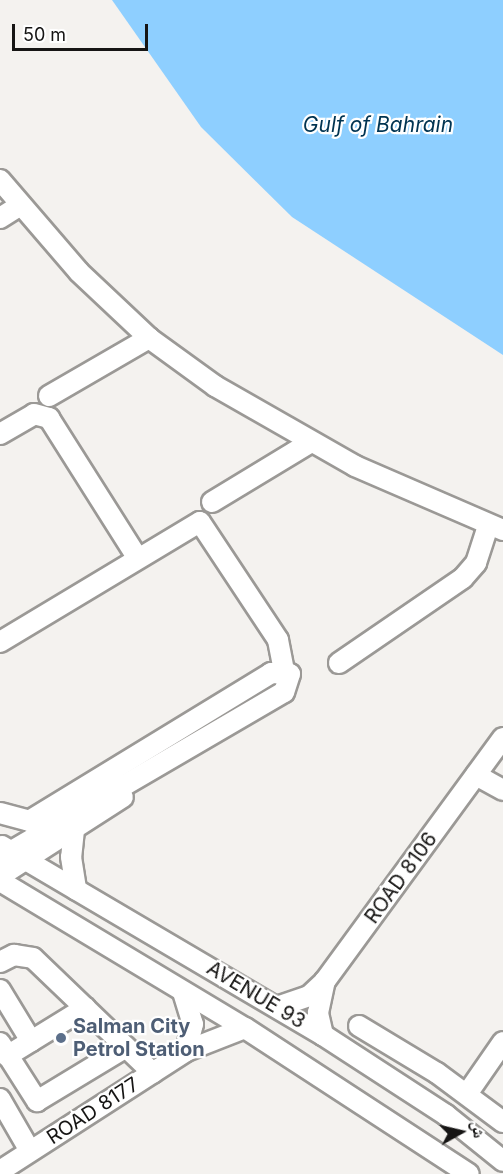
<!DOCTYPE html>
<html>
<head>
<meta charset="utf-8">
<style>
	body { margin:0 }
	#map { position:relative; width:503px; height:1174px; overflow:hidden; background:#f4f2ef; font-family:Inter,"Noto Naskh Arabic",sans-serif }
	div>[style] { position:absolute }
	.water>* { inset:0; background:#8ecfff }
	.roads { filter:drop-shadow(2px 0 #9b9996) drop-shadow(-2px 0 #9b9996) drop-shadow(0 2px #9b9996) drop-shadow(0 -2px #9b9996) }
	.minor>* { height:20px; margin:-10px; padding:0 10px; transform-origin:10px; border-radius:10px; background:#fff }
	.dots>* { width:16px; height:16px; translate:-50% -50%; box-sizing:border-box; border:3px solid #fff; border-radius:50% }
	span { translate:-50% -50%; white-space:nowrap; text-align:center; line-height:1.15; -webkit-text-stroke:4.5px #fff; paint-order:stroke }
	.street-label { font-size:20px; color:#161514 }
	.service-label { font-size:20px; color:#4e5e75; font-weight:700 }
	.left { translate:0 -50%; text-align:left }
	.water-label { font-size:21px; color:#003452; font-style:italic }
	.north { position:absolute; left:431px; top:1102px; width:60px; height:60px; -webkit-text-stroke:4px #fff; paint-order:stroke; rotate:82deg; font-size:16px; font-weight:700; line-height:24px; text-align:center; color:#161514 }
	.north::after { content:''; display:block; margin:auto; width:21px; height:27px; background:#161514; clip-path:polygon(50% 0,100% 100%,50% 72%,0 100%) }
	.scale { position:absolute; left:12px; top:24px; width:136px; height:27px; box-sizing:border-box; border:3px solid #161514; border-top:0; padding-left:8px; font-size:18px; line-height:21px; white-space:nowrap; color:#161514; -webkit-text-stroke:4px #fff; paint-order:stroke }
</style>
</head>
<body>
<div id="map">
	<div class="water">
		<div style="clip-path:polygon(112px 0,503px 0,503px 355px,292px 217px,201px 127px)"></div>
	</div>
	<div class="roads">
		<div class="minor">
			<div style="left:0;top:180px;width:121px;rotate:49.3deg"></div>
			<div style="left:79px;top:272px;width:96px;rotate:43.3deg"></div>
			<div style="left:149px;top:338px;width:82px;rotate:36deg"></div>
			<div style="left:215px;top:386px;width:161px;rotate:29.7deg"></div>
			<div style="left:355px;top:466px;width:161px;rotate:23.4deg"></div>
			<div style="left:0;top:218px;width:22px;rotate:-32deg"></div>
			<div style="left:49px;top:396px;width:116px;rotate:-30.1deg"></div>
			<div style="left:0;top:434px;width:39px;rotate:-30deg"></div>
			<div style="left:34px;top:414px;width:16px;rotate:15deg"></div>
			<div style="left:49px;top:418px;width:165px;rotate:57.7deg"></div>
			<div style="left:212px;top:502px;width:116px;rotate:-31.2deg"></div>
			<div style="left:0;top:642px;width:233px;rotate:-31deg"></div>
			<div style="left:200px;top:522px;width:141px;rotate:56.5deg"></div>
			<div style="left:278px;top:640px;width:31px;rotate:79deg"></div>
			<div style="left:339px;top:663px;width:150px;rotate:-34.4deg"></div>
			<div style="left:463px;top:578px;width:20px;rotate:-49deg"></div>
			<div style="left:476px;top:563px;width:40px;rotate:-72deg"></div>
			<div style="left:476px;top:775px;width:31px;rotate:29deg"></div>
			<div style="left:0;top:813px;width:30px;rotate:15deg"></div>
			<div style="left:29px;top:821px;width:284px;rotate:-31.4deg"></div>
			<div style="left:271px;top:673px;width:19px;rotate:3deg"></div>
			<div style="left:290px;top:674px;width:19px;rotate:108deg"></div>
			<div style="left:284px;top:692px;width:329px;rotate:149.7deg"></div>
			<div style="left:74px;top:830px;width:27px;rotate:96deg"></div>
			<div style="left:71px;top:857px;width:33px;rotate:81deg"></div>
			<div style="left:2px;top:846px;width:373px;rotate:30.5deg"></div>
			<div style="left:323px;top:1035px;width:147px;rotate:33deg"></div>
			<div style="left:446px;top:1115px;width:73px;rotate:38.9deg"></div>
			<div style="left:0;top:876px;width:146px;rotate:-32.7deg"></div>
			<div style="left:0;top:881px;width:286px;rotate:31deg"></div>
			<div style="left:245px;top:1028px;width:267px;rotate:33.1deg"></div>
			<div style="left:0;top:962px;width:16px;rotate:-27deg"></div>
			<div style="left:14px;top:955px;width:19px;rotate:9deg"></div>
			<div style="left:33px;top:958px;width:166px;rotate:43.8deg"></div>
			<div style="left:0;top:990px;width:60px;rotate:58.7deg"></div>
			<div style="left:183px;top:992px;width:34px;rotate:73deg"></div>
			<div style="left:193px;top:1024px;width:28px;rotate:105deg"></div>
			<div style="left:277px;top:1007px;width:34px;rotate:-19deg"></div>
			<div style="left:309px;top:996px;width:22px;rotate:-43deg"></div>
			<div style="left:325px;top:981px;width:301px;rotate:-53.8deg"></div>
			<div style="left:359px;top:1026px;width:91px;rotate:31.1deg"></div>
			<div style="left:437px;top:1073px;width:82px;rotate:36.6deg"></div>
			<div style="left:323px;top:1035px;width:23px;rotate:-103deg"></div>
			<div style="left:318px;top:1013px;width:33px;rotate:-78deg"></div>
			<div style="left:0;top:1043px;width:69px;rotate:57.5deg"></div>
			<div style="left:37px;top:1101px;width:104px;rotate:-31.2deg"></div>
			<div style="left:7px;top:1056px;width:92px;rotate:-31.6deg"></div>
			<div style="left:467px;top:1094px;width:63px;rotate:-55.3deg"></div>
			<div style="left:0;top:1099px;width:60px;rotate:60deg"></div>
			<div style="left:0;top:1171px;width:221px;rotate:-32.8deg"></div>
			<div style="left:186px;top:1051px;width:63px;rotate:-21.3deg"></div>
		</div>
	</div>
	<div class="dots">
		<div style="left:61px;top:1038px;background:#5c6f8a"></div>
	</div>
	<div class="street-label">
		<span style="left:401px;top:878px;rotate:-54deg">ROAD 8106</span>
		<span style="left:256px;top:995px;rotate:31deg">AVENUE 93</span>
		<span style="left:93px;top:1111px;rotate:-33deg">ROAD 8177</span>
	</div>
	<div class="service-label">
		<span class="left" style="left:73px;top:1038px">Salman City<br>Petrol Station</span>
	</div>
	<div class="water-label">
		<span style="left:378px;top:125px">Gulf of Bahrain</span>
	</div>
	<div class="north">ش</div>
	<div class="scale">50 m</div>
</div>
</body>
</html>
